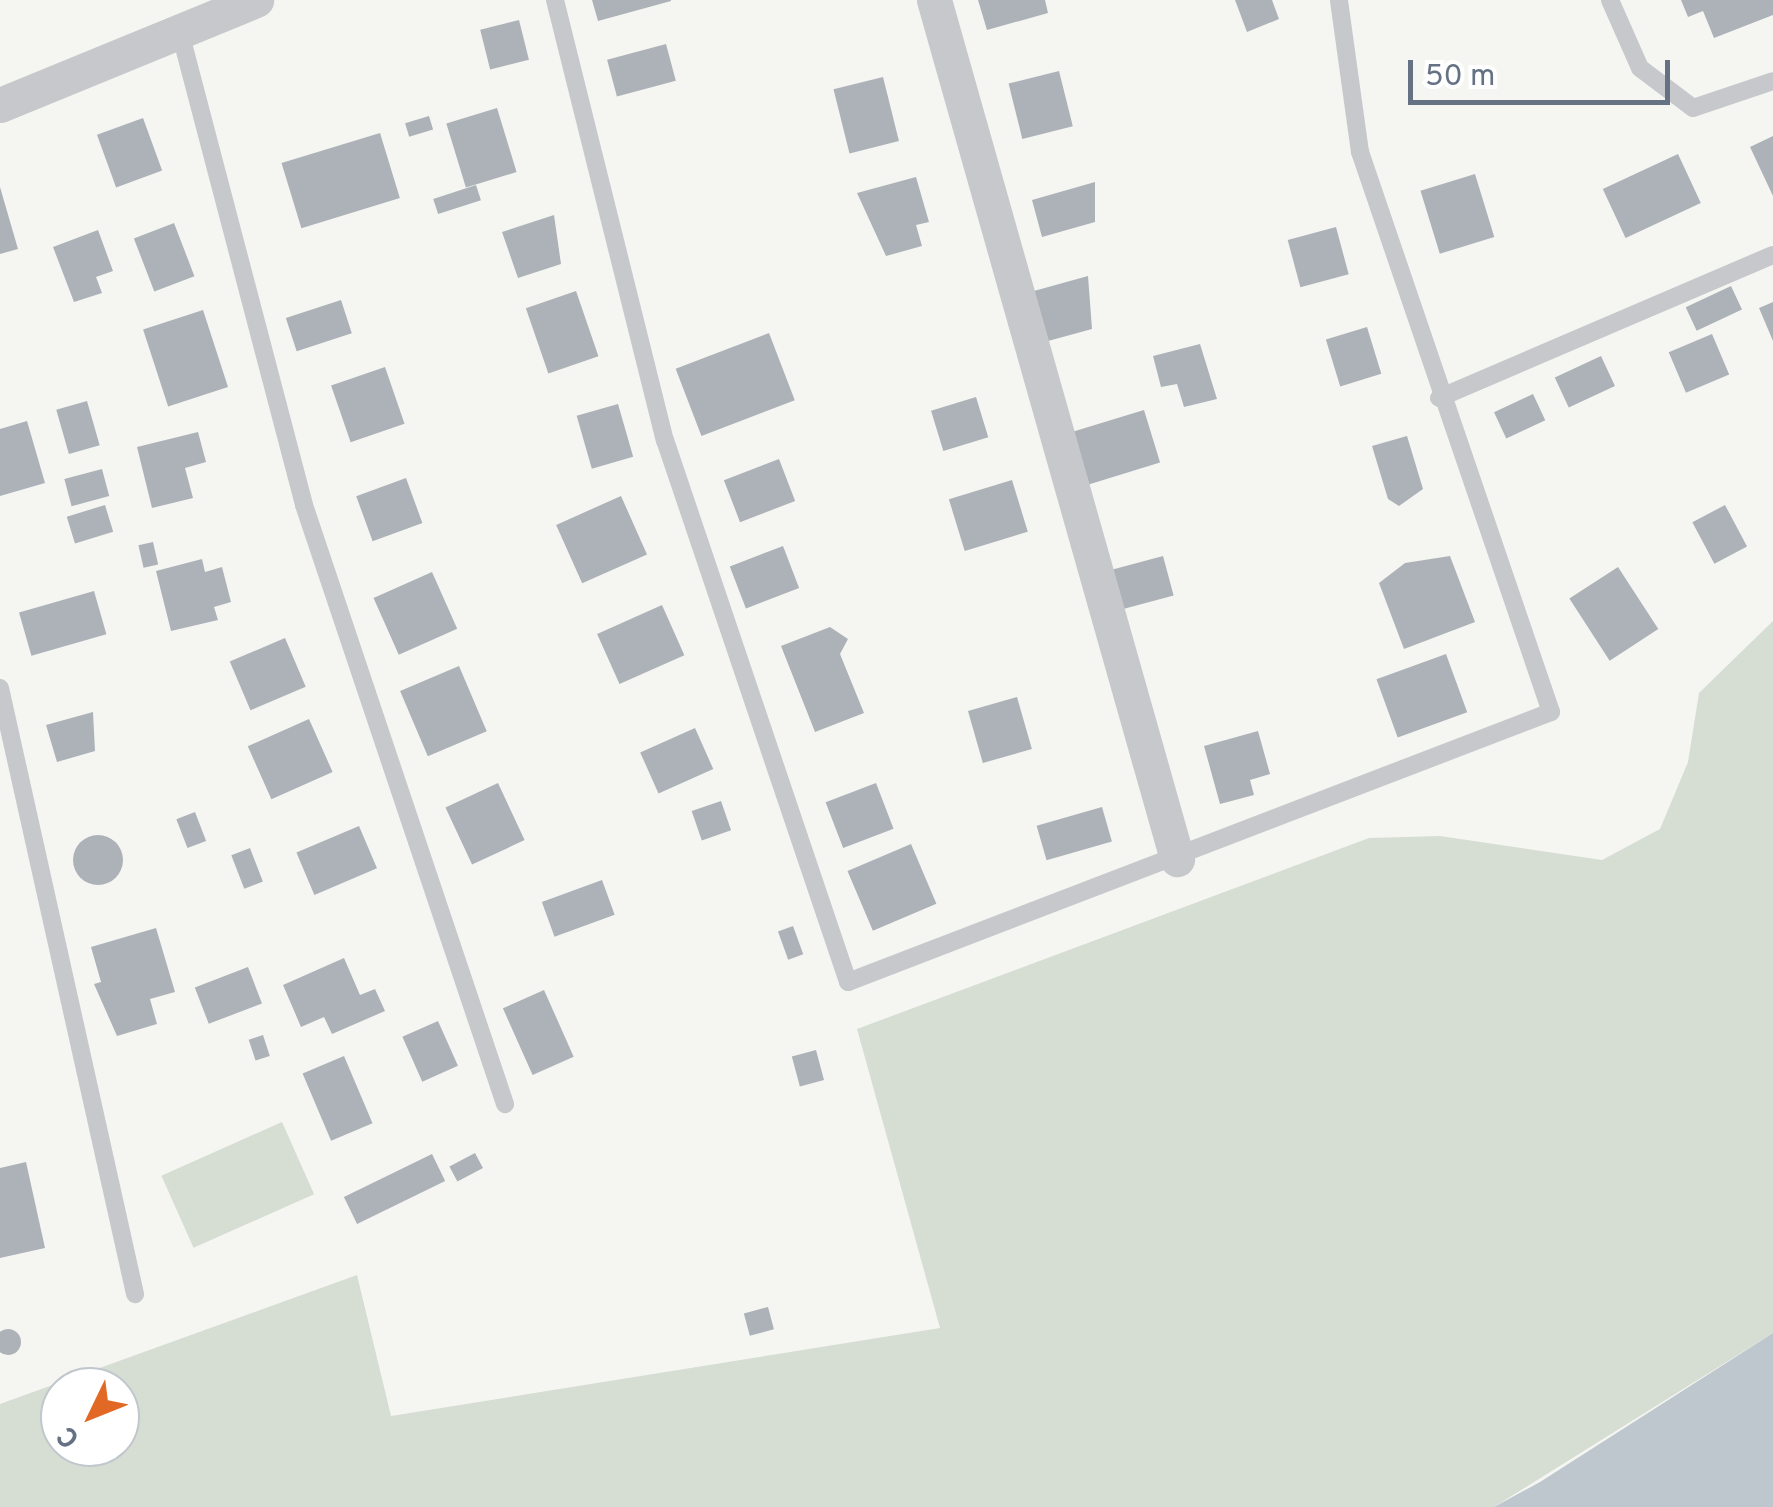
<!DOCTYPE html>
<html>
<head>
<meta charset="utf-8">
<style>
	body { margin:0 }
	#map { position:relative; width:1773px; height:1507px; overflow:hidden; background:#f5f6f2; font-family:Overpass,sans-serif }
	div>[style] { position:absolute }
	.green>* { inset:0; background:#d6ddd3; transform-origin:0 0 }
	.water>* { inset:0; background:#bec7cd }
	.building>* { inset:0; background:#acb2b8; transform-origin:0 0 }
	.round { border-radius:50% }
	.lane>* { height:18px; margin:-9px; padding:0 9px; transform-origin:9px; border-radius:9px; background:#c6c8cc }
	.street>* { height:35px; margin:-17.5px; padding:0 17.5px; transform-origin:17.5px; border-radius:17.5px; background:#c6c8cc }
	span { translate:-50% -50%; white-space:nowrap; text-align:center; line-height:1.15; -webkit-text-stroke:10px #fff; paint-order:stroke }
	.north { position:absolute; left:40px; top:1367px; width:100px; height:100px; box-sizing:border-box; background:#fff; border:2px solid #c1c7cd; border-radius:50%; rotate:227deg; font-size:28px; font-weight:700; line-height:40px; text-align:center; color:#657283 }
	.north::after { content:''; display:block; margin:auto; width:35px; height:45px; background:#e26925; clip-path:polygon(50% 0,100% 100%,50% 72%,0 100%) }
	.scale { position:absolute; left:1408px; top:60px; width:262px; height:45px; box-sizing:border-box; border:5px solid #657283; border-top:0; padding-left:12px; font-size:30px; line-height:35px; white-space:nowrap; color:#657283; -webkit-text-stroke:8px #fff; paint-order:stroke }
</style>
</head>
<body>
<div id="map">
	<div class="green">
		<div style="clip-path:polygon(evenodd,1773px 621px,1773px 1333px,1494px 1507px,0 1507px,0 1404px,357px 1275px,391px 1416px,940px 1328px,857px 1029px,1369px 838px,1440px 836px,1602px 860px,1660px 829px,1688px 762px,1699px 693px,1773px 621px,60px 1387px,120px 1387px,120px 1447px,60px 1447px,60px 1387px)"></div>
		<div style="left:282px;top:1122px;width:79px;height:132px;rotate:66deg"></div>
	</div>
	<div class="water">
		<div style="clip-path:polygon(1773px 1333px,1773px 1507px,1494px 1507px,1540px 1482px)"></div>
	</div>
	<div class="building">
		<div style="clip-path:polygon(592px 0,671px 0,671px 1px,598px 21px)"></div>
		<div style="clip-path:polygon(978px 0,1045px 0,1048px 13px,987px 30px)"></div>
		<div style="clip-path:polygon(1235px 0,1272px 0,1279px 19px,1247px 32px)"></div>
		<div style="clip-path:polygon(1681px 0,1773px 0,1773px 15px,1714px 38px,1703px 11px,1688px 17px)"></div>
		<div style="left:519px;top:20px;width:41px;height:40px;rotate:76deg"></div>
		<div style="left:666px;top:44px;width:38px;height:61px;rotate:75deg"></div>
		<div style="left:1059px;top:71px;width:57px;height:52px;rotate:76deg"></div>
		<div style="left:883px;top:77px;width:66px;height:51px;rotate:76deg"></div>
		<div style="left:497px;top:108px;width:67px;height:53px;rotate:73deg"></div>
		<div style="left:429px;top:116px;width:14px;height:25px;rotate:73deg"></div>
		<div style="left:143px;top:118px;width:56px;height:49px;rotate:70deg"></div>
		<div style="left:380px;top:133px;width:68px;height:103px;rotate:73deg"></div>
		<div style="clip-path:polygon(1773px 136px,1773px 196px,1750px 147px)"></div>
		<div style="left:1678px;top:154px;width:54px;height:83px;rotate:65deg"></div>
		<div style="left:1475px;top:174px;width:66px;height:57px;rotate:73deg"></div>
		<div style="clip-path:polygon(916px 177px,929px 222px,916px 225px,922px 246px,886px 256px,857px 193px)"></div>
		<div style="clip-path:polygon(1095px 182px,1095px 222px,1042px 237px,1032px 200px)"></div>
		<div style="left:476px;top:185px;width:16px;height:45px;rotate:72deg"></div>
		<div style="clip-path:polygon(0 187px,18px 249px,0 254px)"></div>
		<div style="clip-path:polygon(554px 215px,561px 264px,518px 278px,502px 232px)"></div>
		<div style="left:174px;top:223px;width:57px;height:43px;rotate:69deg"></div>
		<div style="left:1336px;top:227px;width:49px;height:50px;rotate:75deg"></div>
		<div style="clip-path:polygon(98px 230px,113px 271px,96px 277px,102px 293px,74px 302px,53px 247px)"></div>
		<div style="clip-path:polygon(1088px 276px,1092px 329px,1037px 344px,1023px 294px)"></div>
		<div style="left:1731px;top:286px;width:26px;height:50px;rotate:65deg"></div>
		<div style="left:576px;top:291px;width:69px;height:53px;rotate:71deg"></div>
		<div style="left:341px;top:300px;width:35px;height:58px;rotate:72deg"></div>
		<div style="clip-path:polygon(1773px 302px,1773px 341px,1759px 308px)"></div>
		<div style="left:203px;top:310px;width:81px;height:63px;rotate:72deg"></div>
		<div style="left:1367px;top:327px;width:49px;height:43px;rotate:73deg"></div>
		<div style="left:769px;top:333px;width:72px;height:100px;rotate:69deg"></div>
		<div style="left:1712px;top:334px;width:44px;height:47px;rotate:67deg"></div>
		<div style="clip-path:polygon(1200px 344px,1217px 399px,1184px 407px,1177px 384px,1161px 387px,1153px 356px)"></div>
		<div style="left:1601px;top:356px;width:33px;height:51px;rotate:65deg"></div>
		<div style="left:385px;top:367px;width:60px;height:57px;rotate:71deg"></div>
		<div style="left:1533px;top:394px;width:29px;height:43px;rotate:65deg"></div>
		<div style="left:976px;top:397px;width:42px;height:47px;rotate:73deg"></div>
		<div style="left:87px;top:401px;width:46px;height:32px;rotate:74deg"></div>
		<div style="left:618px;top:404px;width:55px;height:43px;rotate:74deg"></div>
		<div style="left:1144px;top:410px;width:55px;height:90px;rotate:73deg"></div>
		<div style="clip-path:polygon(27px 421px,45px 483px,0 496px,0 429px)"></div>
		<div style="clip-path:polygon(198px 432px,206px 462px,185px 468px,193px 498px,152px 508px,137px 447px)"></div>
		<div style="clip-path:polygon(1407px 436px,1423px 489px,1399px 506px,1388px 499px,1372px 446px)"></div>
		<div style="left:779px;top:459px;width:45px;height:59px;rotate:69deg"></div>
		<div style="left:102px;top:469px;width:28px;height:39px;rotate:75deg"></div>
		<div style="left:406px;top:478px;width:48px;height:53px;rotate:70deg"></div>
		<div style="left:1012px;top:480px;width:54px;height:66px;rotate:73deg"></div>
		<div style="left:621px;top:496px;width:64px;height:71px;rotate:66deg"></div>
		<div style="left:105px;top:505px;width:28px;height:40px;rotate:73deg"></div>
		<div style="left:1725px;top:505px;width:47px;height:37px;rotate:62deg"></div>
		<div style="left:153px;top:542px;width:23px;height:15px;rotate:77deg"></div>
		<div style="left:783px;top:546px;width:45px;height:57px;rotate:69deg"></div>
		<div style="left:1163px;top:556px;width:41px;height:54px;rotate:75deg"></div>
		<div style="clip-path:polygon(1450px 556px,1475px 622px,1404px 649px,1379px 583px,1405px 563px)"></div>
		<div style="clip-path:polygon(202px 559px,205px 572px,222px 567px,231px 602px,214px 607px,218px 620px,171px 631px,156px 571px)"></div>
		<div style="left:1618px;top:567px;width:74px;height:58px;rotate:57deg"></div>
		<div style="left:432px;top:572px;width:62px;height:64px;rotate:66deg"></div>
		<div style="left:94px;top:591px;width:45px;height:78px;rotate:74deg"></div>
		<div style="left:662px;top:605px;width:55px;height:71px;rotate:66deg"></div>
		<div style="clip-path:polygon(830px 627px,848px 639px,840px 654px,864px 713px,815px 732px,781px 646px)"></div>
		<div style="left:285px;top:638px;width:53px;height:60px;rotate:67deg"></div>
		<div style="left:1446px;top:654px;width:62px;height:74px;rotate:70deg"></div>
		<div style="left:459px;top:666px;width:71px;height:64px;rotate:67deg"></div>
		<div style="left:1017px;top:697px;width:54px;height:51px;rotate:74deg"></div>
		<div style="clip-path:polygon(93px 712px,95px 751px,57px 762px,46px 725px)"></div>
		<div style="left:309px;top:719px;width:58px;height:67px;rotate:66deg"></div>
		<div style="left:695px;top:728px;width:45px;height:60px;rotate:66deg"></div>
		<div style="clip-path:polygon(1258px 731px,1270px 774px,1250px 780px,1254px 795px,1220px 804px,1204px 746px)"></div>
		<div style="left:498px;top:783px;width:63px;height:58px;rotate:65deg"></div>
		<div style="left:876px;top:783px;width:49px;height:54px;rotate:69deg"></div>
		<div style="left:721px;top:801px;width:31px;height:31px;rotate:71deg"></div>
		<div style="left:1102px;top:807px;width:36px;height:68px;rotate:74deg"></div>
		<div style="left:195px;top:812px;width:31px;height:20px;rotate:69deg"></div>
		<div style="left:359px;top:826px;width:46px;height:68px;rotate:67deg"></div>
		<div class="round" style="left:73px;top:835px;width:50px;height:50px"></div>
		<div style="left:911px;top:844px;width:65px;height:69px;rotate:67deg"></div>
		<div style="left:250px;top:848px;width:36px;height:20px;rotate:69deg"></div>
		<div style="left:602px;top:880px;width:37px;height:64px;rotate:70deg"></div>
		<div style="left:793px;top:926px;width:30px;height:16px;rotate:70deg"></div>
		<div style="clip-path:polygon(156px 928px,175px 992px,150px 999px,157px 1024px,117px 1036px,94px 984px,101px 982px,91px 947px)"></div>
		<div style="clip-path:polygon(344px 958px,360px 995px,375px 989px,385px 1011px,332px 1034px,324px 1017px,301px 1027px,283px 985px)"></div>
		<div style="left:248px;top:967px;width:39px;height:57px;rotate:69deg"></div>
		<div style="left:544px;top:990px;width:73px;height:45px;rotate:66deg"></div>
		<div style="left:438px;top:1021px;width:49px;height:39px;rotate:66deg"></div>
		<div style="left:263px;top:1035px;width:22px;height:15px;rotate:72deg"></div>
		<div style="left:816px;top:1050px;width:31px;height:25px;rotate:75deg"></div>
		<div style="left:344px;top:1056px;width:73px;height:45px;rotate:67deg"></div>
		<div style="left:475px;top:1153px;width:17px;height:29px;rotate:62deg"></div>
		<div style="left:432px;top:1154px;width:30px;height:98px;rotate:64deg"></div>
		<div style="clip-path:polygon(26px 1162px,45px 1248px,0 1258px,0 1168px)"></div>
		<div style="left:768px;top:1307px;width:23px;height:25px;rotate:75deg"></div>
		<div class="round" style="left:-5px;top:1329px;width:26px;height:26px"></div>
	</div>
	<div class="lane">
		<div style="left:555px;top:0;width:454px;rotate:76deg"></div>
		<div style="left:665px;top:440px;width:572px;rotate:71.34deg"></div>
		<div style="left:848px;top:982px;width:753px;rotate:-21.01deg"></div>
		<div style="left:1551px;top:712px;width:592px;rotate:-108.83deg"></div>
		<div style="left:1360px;top:152px;width:153px;rotate:-97.9deg"></div>
		<div style="left:1610px;top:0;width:74px;rotate:66.2deg"></div>
		<div style="left:1640px;top:68px;width:66px;rotate:37deg"></div>
		<div style="left:1693px;top:108px;width:84px;rotate:-18.6deg"></div>
		<div style="left:180px;top:32px;width:489px;rotate:75.3deg"></div>
		<div style="left:304px;top:505px;width:632px;rotate:71.45deg"></div>
		<div style="left:1439px;top:398px;width:363px;rotate:-23.2deg"></div>
		<div style="left:0;top:688px;width:621px;rotate:77.44deg"></div>
	</div>
	<div class="street">
		<div style="left:934px;top:0;width:893px;rotate:74.2deg"></div>
		<div style="left:0;top:105px;width:277px;rotate:-22.3deg"></div>
	</div>
	<div class="north">С</div>
	<div class="scale">50 m</div>
</div>
</body>
</html>
